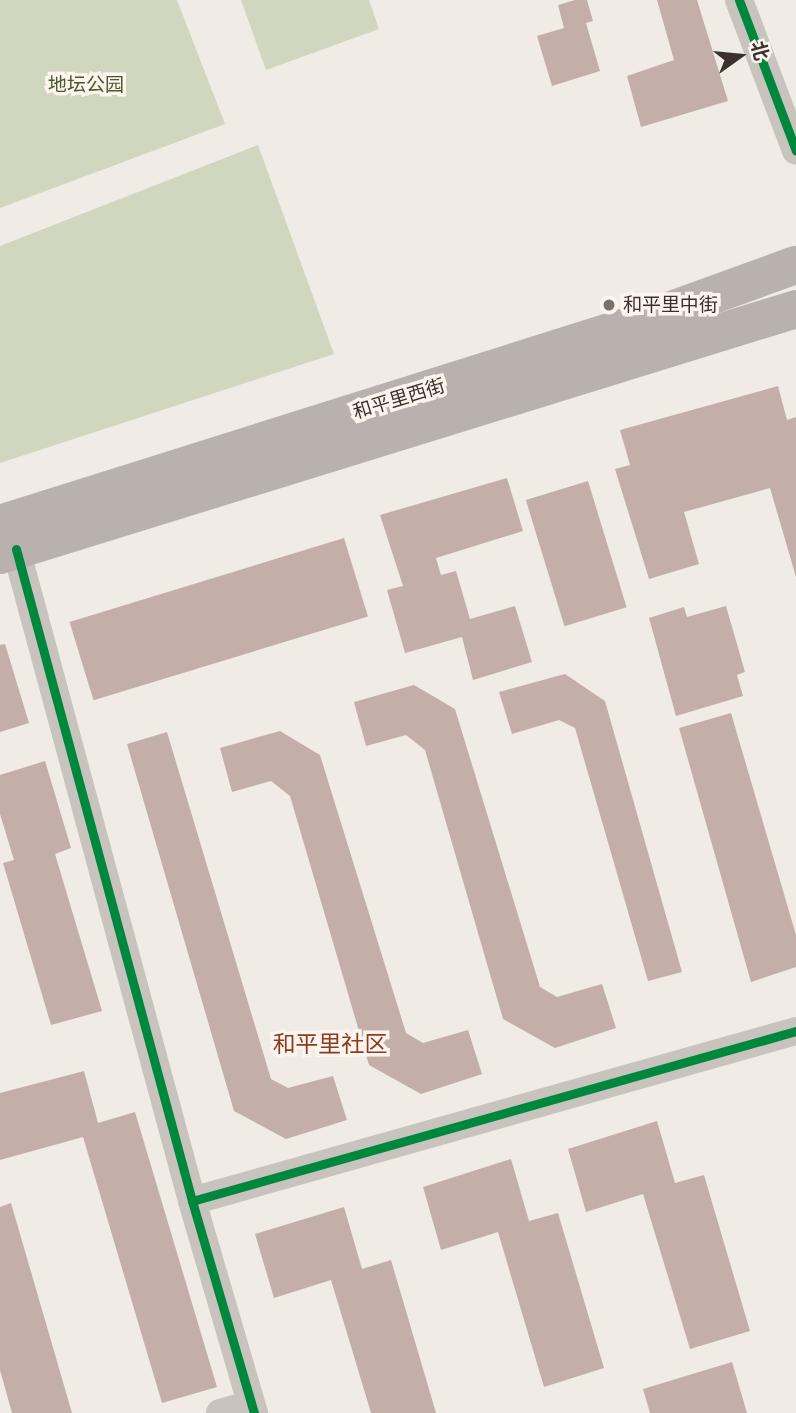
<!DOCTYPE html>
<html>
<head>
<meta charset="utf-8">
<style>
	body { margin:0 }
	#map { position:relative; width:796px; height:1413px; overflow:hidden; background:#f0ebe5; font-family:Raleway,"Noto Sans SC",sans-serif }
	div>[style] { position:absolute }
	.green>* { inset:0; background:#d1d6bf }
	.building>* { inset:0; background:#c3afa7; transform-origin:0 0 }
	.street>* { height:28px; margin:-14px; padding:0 14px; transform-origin:14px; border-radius:14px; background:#c9c3be }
	.primary>* { height:38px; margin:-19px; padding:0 19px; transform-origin:19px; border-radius:19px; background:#b8b1ad }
	.cycleway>* { height:9px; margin:-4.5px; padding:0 4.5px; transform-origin:4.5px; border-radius:4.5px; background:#00873e }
	.dots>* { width:19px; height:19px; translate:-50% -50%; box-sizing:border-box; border:4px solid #fbf5ee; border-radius:50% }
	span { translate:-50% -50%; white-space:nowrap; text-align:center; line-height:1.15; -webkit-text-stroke:7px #fbf5ee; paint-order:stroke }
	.park-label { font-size:19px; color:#4a5a2e }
	.poi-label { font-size:19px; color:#3b302b }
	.left { translate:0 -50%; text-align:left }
	.street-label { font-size:19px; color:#3b302b }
	.quarter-label { font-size:23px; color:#8c3b22 }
	.north { position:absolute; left:705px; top:21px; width:70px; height:70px; -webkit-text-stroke:5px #fbf5ee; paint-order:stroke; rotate:75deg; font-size:19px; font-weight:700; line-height:28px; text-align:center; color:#3b302b }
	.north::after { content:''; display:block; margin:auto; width:24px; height:32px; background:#3b302b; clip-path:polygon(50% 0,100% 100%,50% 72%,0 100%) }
</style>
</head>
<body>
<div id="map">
	<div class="green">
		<div style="clip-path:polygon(0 0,177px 0,225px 124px,0 208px)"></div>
		<div style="clip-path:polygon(241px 0,369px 0,379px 29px,266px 70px)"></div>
		<div style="clip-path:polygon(258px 145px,334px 354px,0 463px,0 246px)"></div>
	</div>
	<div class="building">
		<div style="clip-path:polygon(575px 0,587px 0,593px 21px,586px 23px,600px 71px,552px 86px,537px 36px,564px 28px,558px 5px)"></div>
		<div style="clip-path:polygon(657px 0,697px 0,728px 101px,641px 127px,627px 76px,674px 60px)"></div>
		<div style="clip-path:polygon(778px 386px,787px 420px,796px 417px,796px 577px,770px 488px,684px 512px,699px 564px,649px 579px,615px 469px,630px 465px,620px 430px)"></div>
		<div style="clip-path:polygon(507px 478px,523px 531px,436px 558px,441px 575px,456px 571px,470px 619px,515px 606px,532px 662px,473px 680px,462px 637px,405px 653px,387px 590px,403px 586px,380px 515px)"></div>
		<div style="left:588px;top:481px;width:132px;height:65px;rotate:73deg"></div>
		<div style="left:344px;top:538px;width:82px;height:287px;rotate:73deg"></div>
		<div style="clip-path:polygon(726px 606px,745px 672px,737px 675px,743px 696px,676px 716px,649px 618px,684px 607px,687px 617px)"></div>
		<div style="clip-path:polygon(5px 644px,29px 723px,0 732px,0 645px)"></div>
		<div style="clip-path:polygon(565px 674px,605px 701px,682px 972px,648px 981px,575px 728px,559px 720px,512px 734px,499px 692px)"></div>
		<div style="clip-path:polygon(414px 685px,455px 709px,540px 987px,557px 997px,602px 984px,616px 1028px,555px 1048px,503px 1019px,425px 750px,406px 735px,366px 746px,354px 702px)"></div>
		<div style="clip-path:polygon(731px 713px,796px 935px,796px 967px,751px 982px,679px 728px)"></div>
		<div style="clip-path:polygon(280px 731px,320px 755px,406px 1033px,423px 1043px,468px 1030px,482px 1074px,421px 1094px,369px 1065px,290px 796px,271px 781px,232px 792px,220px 748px)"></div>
		<div style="clip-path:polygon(167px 732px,271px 1079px,288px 1088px,333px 1076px,347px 1120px,286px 1139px,234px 1111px,127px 744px)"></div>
		<div style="clip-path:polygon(45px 761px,71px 848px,55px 854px,102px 1011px,51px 1025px,3px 863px,14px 860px,0 814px,0 775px)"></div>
		<div style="clip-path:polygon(84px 1071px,98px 1123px,135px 1112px,217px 1387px,162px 1403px,83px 1137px,0 1160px,0 1093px)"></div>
		<div style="clip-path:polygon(657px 1121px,675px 1183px,704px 1175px,750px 1331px,690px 1349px,643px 1194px,586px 1212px,568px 1149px)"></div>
		<div style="clip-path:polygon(511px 1159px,529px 1221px,558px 1213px,604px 1368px,544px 1387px,498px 1232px,441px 1250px,423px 1187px)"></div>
		<div style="clip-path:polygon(11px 1203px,72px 1413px,12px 1413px,0 1370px,0 1207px)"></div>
		<div style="clip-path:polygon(344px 1207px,362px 1269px,391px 1260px,436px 1413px,371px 1413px,331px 1280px,274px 1298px,255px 1234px)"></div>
		<div style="clip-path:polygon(732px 1362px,747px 1413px,650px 1413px,643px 1389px)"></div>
	</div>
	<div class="street">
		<div style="left:739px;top:0;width:161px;rotate:69.3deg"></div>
		<div style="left:16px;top:549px;width:675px;rotate:74.89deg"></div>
		<div style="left:192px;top:1201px;width:221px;rotate:73.7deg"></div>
		<div style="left:192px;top:1201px;width:627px;rotate:-15.72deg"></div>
		<div style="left:220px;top:1413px;width:32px;rotate:-16deg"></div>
	</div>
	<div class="primary">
		<div style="left:0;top:524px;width:646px;rotate:-17.48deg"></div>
		<div style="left:616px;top:330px;width:191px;rotate:-19.9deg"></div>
		<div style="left:0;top:555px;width:833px;rotate:-17.17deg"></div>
	</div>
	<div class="cycleway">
		<div style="left:739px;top:0;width:161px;rotate:69.3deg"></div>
		<div style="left:16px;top:549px;width:675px;rotate:74.89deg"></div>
		<div style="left:192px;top:1201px;width:221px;rotate:73.7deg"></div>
		<div style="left:192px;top:1201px;width:627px;rotate:-15.72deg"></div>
	</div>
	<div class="dots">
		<div style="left:609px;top:305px;background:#7a716c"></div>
	</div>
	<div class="park-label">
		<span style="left:86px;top:85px">地坛公园</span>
	</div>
	<div class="poi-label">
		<span class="left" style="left:623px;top:305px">和平里中街</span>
	</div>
	<div class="street-label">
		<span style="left:399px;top:399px;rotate:-17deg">和平里西街</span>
	</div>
	<div class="quarter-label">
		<span style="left:330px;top:1044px">和平里社区</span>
	</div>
	<div class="north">北</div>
</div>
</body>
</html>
